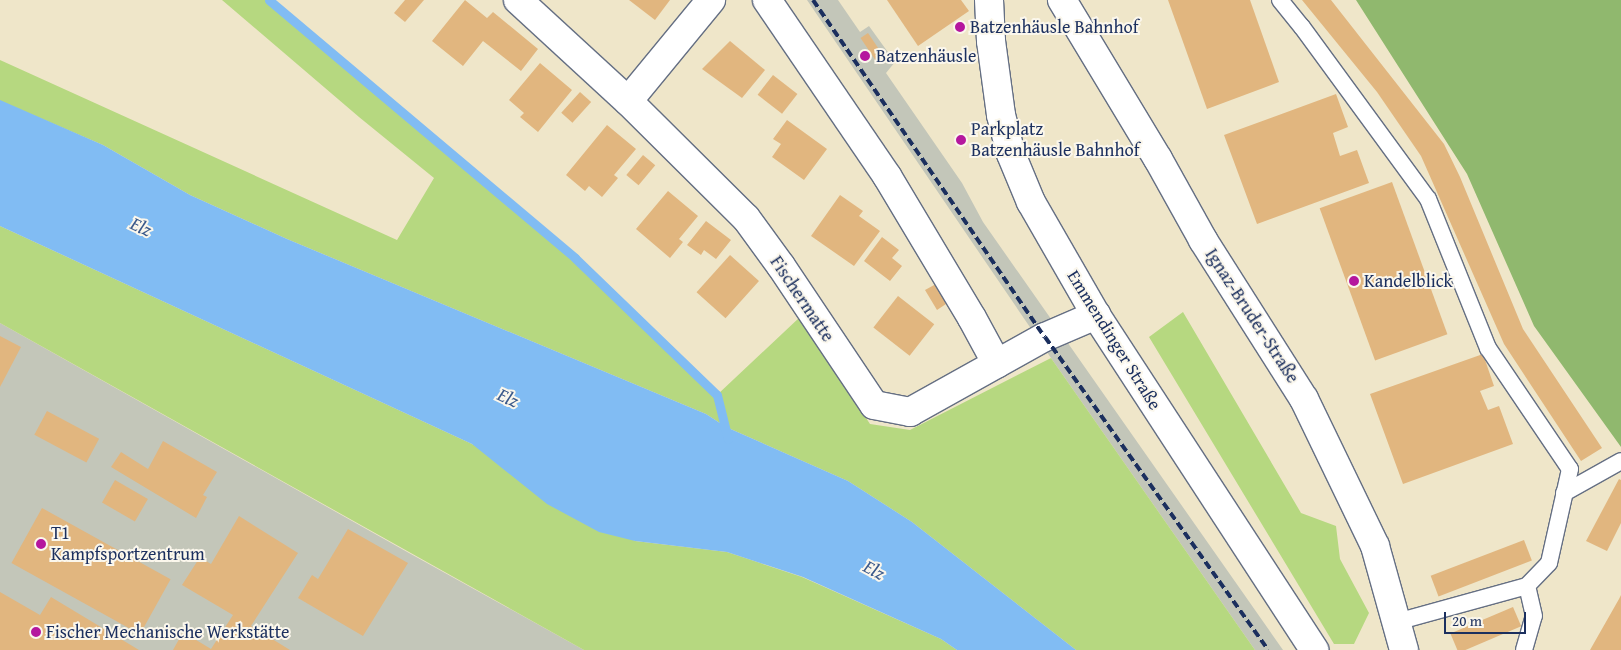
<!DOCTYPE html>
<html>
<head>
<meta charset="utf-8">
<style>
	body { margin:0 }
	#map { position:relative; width:1621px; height:650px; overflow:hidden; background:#efe6c9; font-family:"Gentium Book Plus",serif }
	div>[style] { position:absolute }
	.industrial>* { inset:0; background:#c3c6b9 }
	.green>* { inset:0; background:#b6d880 }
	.forest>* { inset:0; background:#90b86e }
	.water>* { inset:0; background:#81bcf3 }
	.stream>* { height:9px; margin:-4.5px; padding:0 4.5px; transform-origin:4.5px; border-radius:4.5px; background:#81bcf3 }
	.building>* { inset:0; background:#e1b67f; transform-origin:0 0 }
	.roads { filter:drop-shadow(1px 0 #656f83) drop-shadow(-1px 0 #656f83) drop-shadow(0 1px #656f83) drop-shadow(0 -1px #656f83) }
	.service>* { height:16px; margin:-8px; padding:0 8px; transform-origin:8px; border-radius:8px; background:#fff }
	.minor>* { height:28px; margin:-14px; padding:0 14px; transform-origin:14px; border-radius:14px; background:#fff }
	.rail>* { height:4px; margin-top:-2px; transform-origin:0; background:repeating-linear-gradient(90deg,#1b2f5e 0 8px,transparent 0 12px) }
	.dots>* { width:14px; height:14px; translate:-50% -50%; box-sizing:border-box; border:2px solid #fbf7ec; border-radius:50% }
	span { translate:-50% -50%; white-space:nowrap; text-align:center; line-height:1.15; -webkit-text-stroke:4px #fbf7ec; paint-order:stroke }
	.poi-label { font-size:18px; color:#1b2f5e }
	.left { translate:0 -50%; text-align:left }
	.street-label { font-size:18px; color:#1b2f5e }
	.water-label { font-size:19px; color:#3a598b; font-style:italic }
	.scale { position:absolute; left:1444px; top:612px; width:82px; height:22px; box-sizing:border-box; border:2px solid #1b2f5e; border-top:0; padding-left:6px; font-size:15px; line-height:18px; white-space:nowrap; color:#1b2f5e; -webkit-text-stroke:4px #fbf7ec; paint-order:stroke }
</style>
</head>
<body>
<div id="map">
	<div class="industrial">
		<div style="clip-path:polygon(807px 0,838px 0,860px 32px,869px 26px,895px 62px,886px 73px,962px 183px,983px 222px,1283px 650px,1255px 650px,1051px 358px)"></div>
		<div style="clip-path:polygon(0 323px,409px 553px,584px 650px,0 650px)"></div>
	</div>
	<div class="green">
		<div style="clip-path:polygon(222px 0,269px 0,575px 258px,717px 395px,800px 317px,870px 424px,910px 430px,1051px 358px,1255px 650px,1076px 650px,912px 522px,848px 481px,726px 427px,706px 414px,287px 239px,190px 195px,103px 145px,0 101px,0 60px,397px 240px,434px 178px,359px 117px)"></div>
		<div style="clip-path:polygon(0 226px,472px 444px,635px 541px,727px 552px,802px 577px,941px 639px,957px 650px,584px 650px,0 323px)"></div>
		<div style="clip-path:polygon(1183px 312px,1301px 513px,1336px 526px,1340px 559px,1369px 613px,1354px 644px,1334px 644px,1149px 337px)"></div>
	</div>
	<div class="forest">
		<div style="clip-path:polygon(1356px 0,1621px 0,1621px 447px,1534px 326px,1467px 174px)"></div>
	</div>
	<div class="water">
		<div style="clip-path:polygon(0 100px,103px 145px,190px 195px,287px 239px,706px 414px,726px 427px,848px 481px,912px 522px,1076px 650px,957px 650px,941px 639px,803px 577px,727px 552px,635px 541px,599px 532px,547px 504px,472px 444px,0 226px)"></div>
	</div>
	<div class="stream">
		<div style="left:269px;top:0;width:400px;rotate:40.1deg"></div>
		<div style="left:575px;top:258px;width:197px;rotate:44deg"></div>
		<div style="left:717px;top:395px;width:45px;rotate:76deg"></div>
	</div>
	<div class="building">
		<div style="clip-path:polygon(405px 0,424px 0,405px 22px,394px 13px)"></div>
		<div style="clip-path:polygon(465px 0,487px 18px,493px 12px,538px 49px,521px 71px,483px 41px,463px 66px,432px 41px)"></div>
		<div style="clip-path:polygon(629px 0,670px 0,655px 20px)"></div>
		<div style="clip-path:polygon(887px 0,961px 0,969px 11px,918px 46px)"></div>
		<div style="clip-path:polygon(1168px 0,1250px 0,1279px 82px,1207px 109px)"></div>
		<div style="clip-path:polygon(1302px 0,1331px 0,1444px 144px,1460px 177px,1523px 329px,1602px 448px,1581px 461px,1504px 344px,1421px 156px,1377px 92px)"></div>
		<div style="left:868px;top:33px;width:32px;height:9px;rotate:56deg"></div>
		<div style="clip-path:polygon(730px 41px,765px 70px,742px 98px,702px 69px)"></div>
		<div style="clip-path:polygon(540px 63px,572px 90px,538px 132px,520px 117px,524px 113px,509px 100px)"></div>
		<div style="left:773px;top:75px;width:31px;height:25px;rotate:38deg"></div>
		<div style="left:580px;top:92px;width:15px;height:28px;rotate:42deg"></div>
		<div style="clip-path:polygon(1336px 94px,1348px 127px,1333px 133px,1340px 156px,1357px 150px,1369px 183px,1257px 224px,1224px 135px)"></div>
		<div style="clip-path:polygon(787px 120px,827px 149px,804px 180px,772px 157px,781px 144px,773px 139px)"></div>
		<div style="clip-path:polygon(607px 125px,636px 149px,614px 175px,618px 178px,602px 197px,589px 186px,585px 191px,566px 175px)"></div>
		<div style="left:643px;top:155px;width:16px;height:26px;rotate:40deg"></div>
		<div style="left:1392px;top:182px;width:162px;height:77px;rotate:70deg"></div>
		<div style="clip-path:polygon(668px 191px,698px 216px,679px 239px,683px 242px,670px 258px,636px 229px)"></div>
		<div style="clip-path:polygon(840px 195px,863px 211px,859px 216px,880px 231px,854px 266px,811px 236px)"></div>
		<div style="clip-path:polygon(706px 221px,731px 240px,716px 259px,704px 250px,701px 255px,687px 245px)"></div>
		<div style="clip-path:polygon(882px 237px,899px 250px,892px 258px,902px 266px,890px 281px,864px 261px)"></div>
		<div style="left:730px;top:255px;width:39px;height:50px;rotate:42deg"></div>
		<div style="clip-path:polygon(936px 284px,946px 304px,937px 310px,925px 290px)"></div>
		<div style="left:898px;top:296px;width:46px;height:40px;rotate:38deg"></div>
		<div style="clip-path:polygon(0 336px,21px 347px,0 387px)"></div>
		<div style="clip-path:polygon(1483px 354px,1494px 386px,1480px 391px,1488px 410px,1499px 406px,1513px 444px,1403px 484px,1370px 394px)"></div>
		<div style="left:47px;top:411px;width:59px;height:27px;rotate:28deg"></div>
		<div style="clip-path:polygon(163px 441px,217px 472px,203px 495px,207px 497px,196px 518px,111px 467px,121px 452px,148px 469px)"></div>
		<div style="clip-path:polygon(1619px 479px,1621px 480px,1621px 523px,1607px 551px,1586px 541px)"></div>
		<div style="left:115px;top:480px;width:38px;height:26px;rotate:30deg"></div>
		<div style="left:42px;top:508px;width:147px;height:63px;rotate:29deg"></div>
		<div style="clip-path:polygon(239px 516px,298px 553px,251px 626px,290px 650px,173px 650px,183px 632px,211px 649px,233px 615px,182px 585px,200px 557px,211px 564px)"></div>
		<div style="clip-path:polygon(348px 529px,408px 563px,363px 636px,298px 598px,312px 575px,318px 579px)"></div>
		<div style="left:1524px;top:540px;width:22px;height:100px;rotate:69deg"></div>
		<div style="clip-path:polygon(0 592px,40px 615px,51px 597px,139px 650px,0 650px)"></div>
		<div style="clip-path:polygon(1621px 595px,1621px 650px,1590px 650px,1619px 599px)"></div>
		<div style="left:1513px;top:607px;width:21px;height:68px;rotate:67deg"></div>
	</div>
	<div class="roads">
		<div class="service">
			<div style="left:1280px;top:0;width:35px;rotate:51deg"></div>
			<div style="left:1302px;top:27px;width:213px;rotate:53.8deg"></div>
			<div style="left:1428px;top:199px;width:161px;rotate:68.1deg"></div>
			<div style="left:1488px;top:348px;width:146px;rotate:55.9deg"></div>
			<div style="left:1570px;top:469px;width:96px;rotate:102.6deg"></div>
			<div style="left:1549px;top:563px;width:32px;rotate:134deg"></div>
			<div style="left:1527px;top:586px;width:136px;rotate:164.6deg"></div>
			<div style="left:1564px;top:493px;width:65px;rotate:-29.3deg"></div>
			<div style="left:1524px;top:650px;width:35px;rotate:-74deg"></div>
			<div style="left:1534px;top:616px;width:31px;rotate:-103deg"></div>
		</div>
		<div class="minor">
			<div style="left:518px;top:0;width:149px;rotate:42.6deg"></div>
			<div style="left:628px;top:101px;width:166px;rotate:44.8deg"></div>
			<div style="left:746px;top:218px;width:59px;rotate:53.9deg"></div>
			<div style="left:781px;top:266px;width:167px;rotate:56.2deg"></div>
			<div style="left:874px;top:405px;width:37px;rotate:11deg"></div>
			<div style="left:910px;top:412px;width:154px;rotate:-29.1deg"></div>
			<div style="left:1045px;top:337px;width:56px;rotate:-23.3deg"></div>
			<div style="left:767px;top:0;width:213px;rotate:55.7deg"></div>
			<div style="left:887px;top:176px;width:165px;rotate:59.1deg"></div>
			<div style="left:972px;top:318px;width:52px;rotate:61.5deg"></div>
			<div style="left:989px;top:0;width:41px;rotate:87.2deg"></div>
			<div style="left:991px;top:41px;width:75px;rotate:82.3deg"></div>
			<div style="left:1001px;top:115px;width:40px;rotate:75.6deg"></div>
			<div style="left:1011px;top:154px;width:52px;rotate:67.4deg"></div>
			<div style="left:1031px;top:202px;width:130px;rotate:60.1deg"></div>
			<div style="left:1096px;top:315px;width:400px;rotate:56.9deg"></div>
			<div style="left:1062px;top:0;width:186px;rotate:58.9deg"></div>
			<div style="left:1158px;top:159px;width:93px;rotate:60.9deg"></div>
			<div style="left:1203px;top:240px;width:188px;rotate:57.6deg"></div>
			<div style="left:1304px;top:399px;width:163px;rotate:64.2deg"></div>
			<div style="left:1375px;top:546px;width:108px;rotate:74.4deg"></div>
			<div style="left:628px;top:101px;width:131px;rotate:-50.6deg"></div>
		</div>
	</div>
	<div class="rail">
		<div style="left:813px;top:0;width:409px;rotate:55.5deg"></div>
		<div style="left:1045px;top:337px;width:384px;rotate:54.5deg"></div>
	</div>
	<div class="dots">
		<div style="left:960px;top:27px;background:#b5179e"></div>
		<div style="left:865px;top:56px;background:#b5179e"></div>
		<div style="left:961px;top:140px;background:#b5179e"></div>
		<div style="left:1354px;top:281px;background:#b5179e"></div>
		<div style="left:41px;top:544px;background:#b5179e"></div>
		<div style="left:36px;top:632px;background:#b5179e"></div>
	</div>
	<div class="poi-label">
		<span class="left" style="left:970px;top:27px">Batzenhäusle Bahnhof</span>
		<span class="left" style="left:876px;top:56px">Batzenhäusle</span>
		<span class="left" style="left:971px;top:140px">Parkplatz<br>Batzenhäusle Bahnhof</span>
		<span class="left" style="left:1364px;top:281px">Kandelblick</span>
		<span class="left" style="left:51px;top:544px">T1<br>Kampfsportzentrum</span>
		<span class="left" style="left:46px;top:632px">Fischer Mechanische Werkstätte</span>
	</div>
	<div class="street-label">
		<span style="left:802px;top:299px;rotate:56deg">Fischermatte</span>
		<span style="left:1252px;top:316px;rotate:57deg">Ignaz-Bruder-Straße</span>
		<span style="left:1114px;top:340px;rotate:58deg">Emmendinger Straße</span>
	</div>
	<div class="water-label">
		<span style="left:141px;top:227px;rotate:25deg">Elz</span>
		<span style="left:508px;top:398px;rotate:25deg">Elz</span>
		<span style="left:874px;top:570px;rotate:28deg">Elz</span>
	</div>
	<div class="scale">20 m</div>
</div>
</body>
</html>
